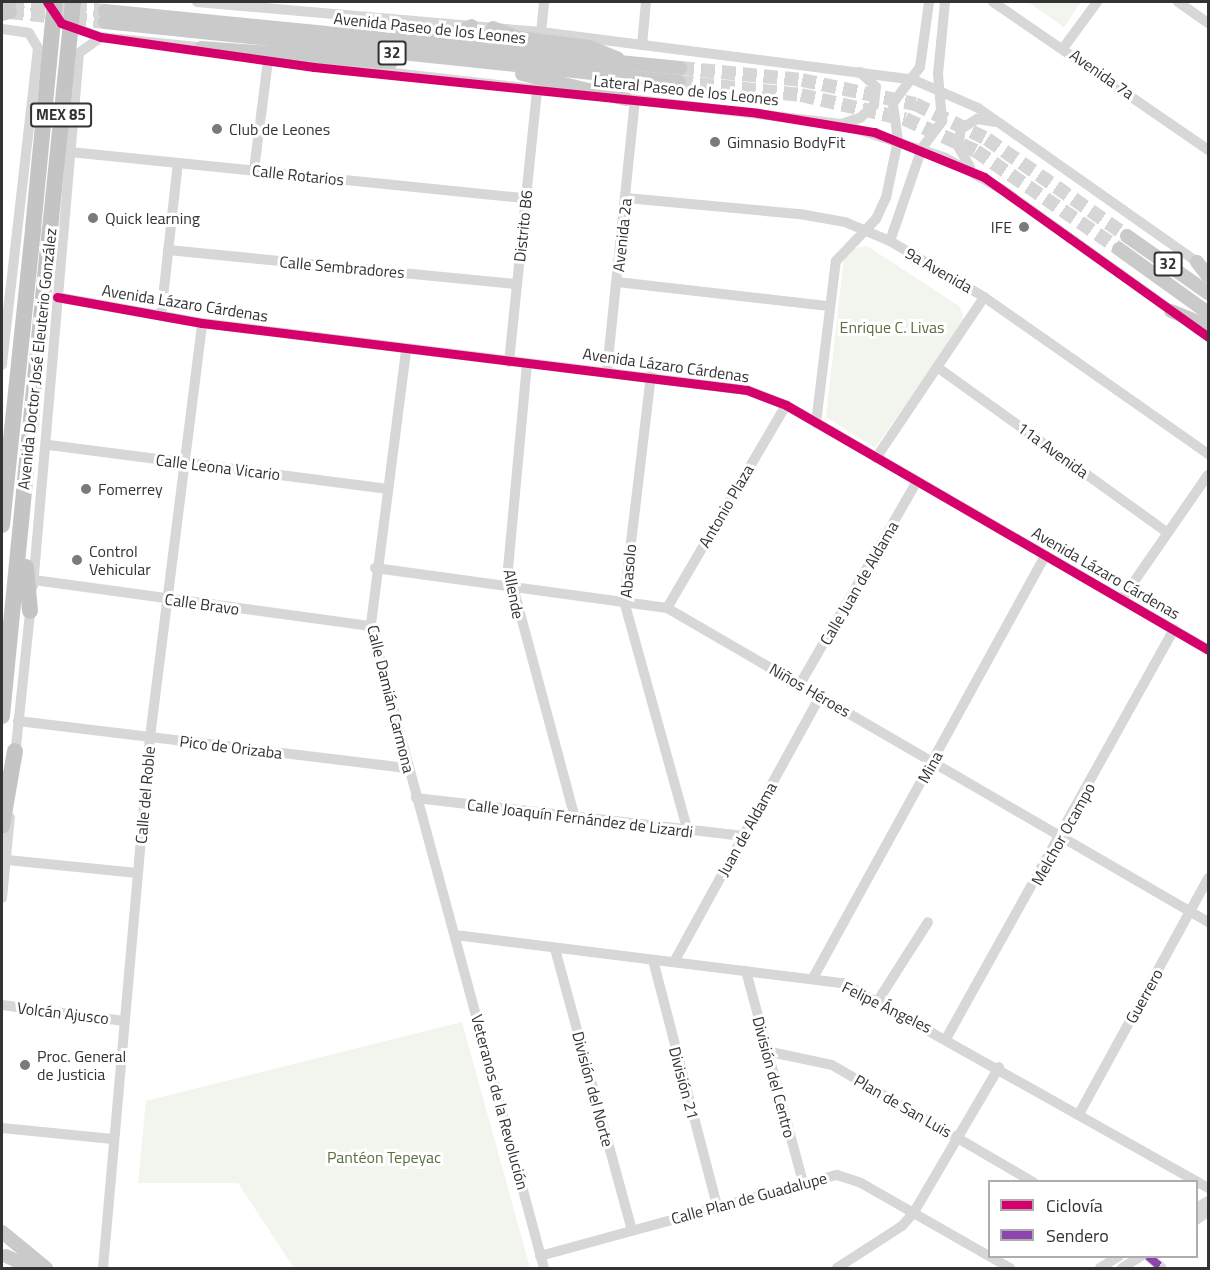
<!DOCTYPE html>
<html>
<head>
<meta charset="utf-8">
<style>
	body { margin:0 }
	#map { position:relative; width:1210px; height:1270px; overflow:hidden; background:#fff; font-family:"Titillium Web",sans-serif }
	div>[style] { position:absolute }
	.green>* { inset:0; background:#f1f5ed }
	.major-tunnel>* { height:14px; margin-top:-7px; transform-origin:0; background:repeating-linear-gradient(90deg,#d6d6d6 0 14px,transparent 0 21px) }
	.minor>* { height:10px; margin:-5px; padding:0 5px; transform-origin:5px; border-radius:5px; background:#d7d7d7 }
	.major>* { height:14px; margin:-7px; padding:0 7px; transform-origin:7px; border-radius:7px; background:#cacaca }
	.highway>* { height:16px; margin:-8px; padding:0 8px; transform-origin:8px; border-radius:8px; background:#c4c4c4 }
	.highway-bridge>* { height:16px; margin:-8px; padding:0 8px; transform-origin:8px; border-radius:8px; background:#c4c4c4 }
	.quiet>* { height:8px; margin-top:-4px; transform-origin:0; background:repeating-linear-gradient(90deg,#8e44ad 0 15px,transparent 0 23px) }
	.cycleway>* { height:9px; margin:-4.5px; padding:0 4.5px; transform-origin:4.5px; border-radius:4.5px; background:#d6006c }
	.dots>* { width:16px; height:16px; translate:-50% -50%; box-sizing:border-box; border:3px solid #fff; border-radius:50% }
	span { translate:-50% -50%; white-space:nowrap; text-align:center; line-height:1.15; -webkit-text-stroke:6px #fff; paint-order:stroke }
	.shield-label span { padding:2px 4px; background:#fff; border:2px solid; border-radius:4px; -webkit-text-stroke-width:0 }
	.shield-label { font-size:15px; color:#333; font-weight:700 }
	.street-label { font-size:16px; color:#333 }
	.poi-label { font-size:16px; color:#333 }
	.left { translate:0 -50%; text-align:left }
	.right { translate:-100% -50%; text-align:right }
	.park-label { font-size:16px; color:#56703f }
	.frame { position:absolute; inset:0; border:3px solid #333; pointer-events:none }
	.legend { position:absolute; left:988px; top:1180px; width:210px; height:78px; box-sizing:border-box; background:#fff; border:2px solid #adadad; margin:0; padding:8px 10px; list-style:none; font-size:18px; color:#333 }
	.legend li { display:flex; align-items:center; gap:12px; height:30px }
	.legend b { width:30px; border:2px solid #adadad }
</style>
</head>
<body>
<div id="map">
	<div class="green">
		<div style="clip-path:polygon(1028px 2px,1081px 2px,1064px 27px)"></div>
		<div style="clip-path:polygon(867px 246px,959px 306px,963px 314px,962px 324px,875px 448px,826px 417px,844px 257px,849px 249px)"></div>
		<div style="clip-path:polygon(462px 1022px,530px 1268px,294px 1268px,238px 1183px,138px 1183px,146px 1101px)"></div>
	</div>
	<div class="major-tunnel">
		<div style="left:10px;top:2px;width:95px;rotate:5.4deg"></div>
		<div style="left:10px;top:12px;width:96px;rotate:6deg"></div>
		<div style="left:680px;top:68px;width:123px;rotate:5.6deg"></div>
		<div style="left:802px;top:80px;width:116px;rotate:12deg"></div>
		<div style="left:915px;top:104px;width:80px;rotate:25.9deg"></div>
		<div style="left:987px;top:139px;width:170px;rotate:34.7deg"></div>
		<div style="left:679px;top:82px;width:123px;rotate:6.1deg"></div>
		<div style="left:801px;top:95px;width:107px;rotate:13deg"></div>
		<div style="left:905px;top:119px;width:78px;rotate:24.3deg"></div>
		<div style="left:976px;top:151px;width:173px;rotate:34.4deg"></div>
	</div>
	<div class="minor">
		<div style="left:47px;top:2px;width:25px;rotate:56deg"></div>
		<div style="left:61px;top:23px;width:42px;rotate:19.3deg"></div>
		<div style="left:101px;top:37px;width:106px;rotate:6deg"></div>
		<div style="left:197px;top:2px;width:345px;rotate:5deg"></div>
		<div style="left:541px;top:32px;width:376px;rotate:7.3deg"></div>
		<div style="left:914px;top:80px;width:70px;rotate:23.6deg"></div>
		<div style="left:978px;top:108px;width:275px;rotate:35.1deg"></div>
		<div style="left:993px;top:2px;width:261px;rotate:34.5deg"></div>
		<div style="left:1178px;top:2px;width:37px;rotate:35deg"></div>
		<div style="left:2px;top:29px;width:27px;rotate:8deg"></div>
		<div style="left:29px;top:33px;width:17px;rotate:59deg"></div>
		<div style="left:38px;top:48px;width:319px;rotate:96.5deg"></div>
		<div style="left:541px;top:32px;width:30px;rotate:-84deg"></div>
		<div style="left:642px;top:45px;width:43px;rotate:-84.7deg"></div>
		<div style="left:1064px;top:47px;width:56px;rotate:-53.7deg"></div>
		<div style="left:254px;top:57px;width:335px;rotate:6.5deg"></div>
		<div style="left:621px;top:98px;width:222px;rotate:6.7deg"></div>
		<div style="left:841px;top:124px;width:110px;rotate:17.9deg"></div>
		<div style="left:946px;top:158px;width:65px;rotate:29.3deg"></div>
		<div style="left:1003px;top:190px;width:252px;rotate:35.6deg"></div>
		<div style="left:841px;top:124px;width:20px;rotate:-18deg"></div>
		<div style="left:860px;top:118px;width:19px;rotate:-43deg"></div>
		<div style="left:874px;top:105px;width:18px;rotate:-84deg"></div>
		<div style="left:876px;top:87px;width:22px;rotate:-137deg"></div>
		<div style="left:70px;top:152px;width:458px;rotate:5.8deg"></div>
		<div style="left:970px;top:167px;width:24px;rotate:-120deg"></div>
		<div style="left:958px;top:146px;width:17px;rotate:-80deg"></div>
		<div style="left:961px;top:129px;width:19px;rotate:-32deg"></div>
		<div style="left:977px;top:119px;width:18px;rotate:9deg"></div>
		<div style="left:254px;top:170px;width:111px;rotate:-82.7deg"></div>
		<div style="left:626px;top:198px;width:175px;rotate:5.3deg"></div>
		<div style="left:800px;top:214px;width:46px;rotate:10.1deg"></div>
		<div style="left:845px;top:222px;width:49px;rotate:22.9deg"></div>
		<div style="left:890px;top:241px;width:109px;rotate:30.8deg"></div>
		<div style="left:984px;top:297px;width:274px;rotate:35deg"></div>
		<div style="left:890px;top:241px;width:98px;rotate:-71deg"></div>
		<div style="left:922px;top:148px;width:34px;rotate:-53deg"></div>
		<div style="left:942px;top:121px;width:47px;rotate:-94.9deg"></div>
		<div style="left:938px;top:74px;width:72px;rotate:-84.4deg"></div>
		<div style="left:168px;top:250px;width:351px;rotate:5.6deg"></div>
		<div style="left:617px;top:282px;width:213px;rotate:6.5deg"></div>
		<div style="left:57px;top:297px;width:147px;rotate:10.2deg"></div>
		<div style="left:202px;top:323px;width:549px;rotate:7.01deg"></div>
		<div style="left:747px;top:390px;width:42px;rotate:21deg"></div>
		<div style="left:786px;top:405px;width:488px;rotate:30.1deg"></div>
		<div style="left:161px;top:316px;width:154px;rotate:-83.7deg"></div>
		<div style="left:406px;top:351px;width:277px;rotate:97.3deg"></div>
		<div style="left:371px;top:626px;width:665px;rotate:74.92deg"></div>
		<div style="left:509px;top:362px;width:273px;rotate:-84.1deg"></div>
		<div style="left:527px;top:364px;width:205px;rotate:95.3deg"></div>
		<div style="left:508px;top:568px;width:259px;rotate:75deg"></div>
		<div style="left:937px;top:367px;width:284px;rotate:35.7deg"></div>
		<div style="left:607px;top:370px;width:271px;rotate:-84.1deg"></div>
		<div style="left:651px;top:375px;width:228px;rotate:96.8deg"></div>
		<div style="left:624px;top:601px;width:239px;rotate:74.5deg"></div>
		<div style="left:816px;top:423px;width:163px;rotate:-83deg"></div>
		<div style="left:836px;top:261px;width:58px;rotate:-46.4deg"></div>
		<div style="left:876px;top:219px;width:23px;rotate:-65deg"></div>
		<div style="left:886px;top:198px;width:59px;rotate:-78.3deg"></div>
		<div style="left:898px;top:140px;width:37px;rotate:-98deg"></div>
		<div style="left:893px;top:103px;width:45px;rotate:-53.1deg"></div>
		<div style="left:920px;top:67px;width:66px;rotate:-82.1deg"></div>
		<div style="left:49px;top:445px;width:340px;rotate:7.4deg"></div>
		<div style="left:876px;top:458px;width:194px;rotate:-56.1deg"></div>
		<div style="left:375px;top:568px;width:295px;rotate:7.8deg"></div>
		<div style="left:667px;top:608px;width:626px;rotate:30.13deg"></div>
		<div style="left:34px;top:580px;width:340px;rotate:7.8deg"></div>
		<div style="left:33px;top:586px;width:535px;rotate:-85.07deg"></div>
		<div style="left:79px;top:53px;width:27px;rotate:-36deg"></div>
		<div style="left:1122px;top:599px;width:151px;rotate:-55.3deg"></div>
		<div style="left:667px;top:608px;width:235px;rotate:-59.6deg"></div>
		<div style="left:800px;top:684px;width:234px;rotate:-60deg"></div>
		<div style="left:18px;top:721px;width:393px;rotate:6.9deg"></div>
		<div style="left:15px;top:756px;width:152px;rotate:-84deg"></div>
		<div style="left:416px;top:798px;width:330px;rotate:6.6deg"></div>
		<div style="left:7px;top:860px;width:131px;rotate:5.7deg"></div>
		<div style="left:2px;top:898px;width:81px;rotate:-84.4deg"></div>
		<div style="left:455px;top:935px;width:391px;rotate:7.1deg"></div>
		<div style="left:843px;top:983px;width:419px;rotate:29.3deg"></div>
		<div style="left:555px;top:949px;width:291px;rotate:74.7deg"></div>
		<div style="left:653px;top:960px;width:253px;rotate:75.4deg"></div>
		<div style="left:674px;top:962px;width:303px;rotate:-61.2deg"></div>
		<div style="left:746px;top:971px;width:219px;rotate:74.9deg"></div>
		<div style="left:813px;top:978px;width:482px;rotate:-61.2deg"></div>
		<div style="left:879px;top:999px;width:91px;rotate:-57.5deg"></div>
		<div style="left:2px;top:1005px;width:123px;rotate:7.5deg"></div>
		<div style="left:947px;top:1037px;width:467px;rotate:-60.9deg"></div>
		<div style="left:766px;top:1051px;width:67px;rotate:12deg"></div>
		<div style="left:832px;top:1065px;width:233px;rotate:30.2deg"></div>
		<div style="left:1079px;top:1114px;width:269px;rotate:-61.3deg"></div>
		<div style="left:2px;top:1128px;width:111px;rotate:5.7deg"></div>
		<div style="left:1196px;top:1208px;width:14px;rotate:-30deg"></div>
		<div style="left:1196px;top:1220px;width:14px;rotate:-34deg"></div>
		<div style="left:540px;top:1256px;width:308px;rotate:-15.3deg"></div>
		<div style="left:837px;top:1175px;width:25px;rotate:18deg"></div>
		<div style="left:861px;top:1183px;width:172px;rotate:29.7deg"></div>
		<div style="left:1148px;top:1256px;width:18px;rotate:41deg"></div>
		<div style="left:103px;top:1268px;width:533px;rotate:-84.94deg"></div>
		<div style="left:150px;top:737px;width:417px;rotate:-82.8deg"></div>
		<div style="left:837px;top:1268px;width:77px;rotate:-32.9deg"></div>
		<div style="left:902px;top:1226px;width:18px;rotate:-49deg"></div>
		<div style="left:914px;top:1212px;width:168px;rotate:-59.6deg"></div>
		<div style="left:1100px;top:1268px;width:22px;rotate:-32deg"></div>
		<div style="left:1122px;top:1268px;width:22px;rotate:-32deg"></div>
	</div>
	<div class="major">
		<div style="left:9px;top:2px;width:1px"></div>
		<div style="left:105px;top:11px;width:578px;rotate:5.66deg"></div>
		<div style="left:2px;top:14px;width:8px;rotate:-14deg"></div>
		<div style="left:105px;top:22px;width:577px;rotate:5.97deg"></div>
		<div style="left:493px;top:28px;width:27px;rotate:22deg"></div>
		<div style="left:518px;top:38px;width:72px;rotate:7.2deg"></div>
		<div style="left:589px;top:47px;width:31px;rotate:22deg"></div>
		<div style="left:388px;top:35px;width:71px;rotate:-2.4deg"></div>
		<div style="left:459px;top:32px;width:14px;rotate:-25deg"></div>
		<div style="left:201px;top:48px;width:191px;rotate:4.2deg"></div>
		<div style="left:522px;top:74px;width:107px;rotate:13.5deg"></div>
		<div style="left:1127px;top:236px;width:99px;rotate:35.1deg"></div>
		<div style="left:1119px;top:249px;width:110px;rotate:35.7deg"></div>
		<div style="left:1197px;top:262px;width:18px;rotate:52deg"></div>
		<div style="left:1171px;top:311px;width:40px;rotate:22deg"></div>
		<div style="left:2px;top:1232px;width:57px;rotate:39.3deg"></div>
		<div style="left:6px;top:1256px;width:29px;rotate:25deg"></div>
	</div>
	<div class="highway">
		<div style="left:2px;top:525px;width:298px;rotate:-84deg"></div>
		<div style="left:26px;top:567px;width:44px;rotate:84.8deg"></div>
		<div style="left:2px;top:716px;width:489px;rotate:-84.4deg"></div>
		<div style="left:2px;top:826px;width:76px;rotate:-80.2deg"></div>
	</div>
	<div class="highway-bridge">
		<div style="left:33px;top:229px;width:228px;rotate:-84.5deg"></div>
		<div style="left:50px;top:229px;width:228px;rotate:-84.2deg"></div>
	</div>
	<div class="quiet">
		<div style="left:1148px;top:1256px;width:18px;rotate:41deg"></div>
	</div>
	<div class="cycleway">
		<div style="left:47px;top:2px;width:25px;rotate:56deg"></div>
		<div style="left:61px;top:23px;width:42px;rotate:19.3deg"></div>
		<div style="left:101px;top:37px;width:215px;rotate:8deg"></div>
		<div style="left:314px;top:67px;width:446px;rotate:5.9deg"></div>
		<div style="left:758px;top:113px;width:118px;rotate:9.3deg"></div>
		<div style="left:874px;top:132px;width:119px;rotate:22.2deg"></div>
		<div style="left:984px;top:177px;width:275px;rotate:35.5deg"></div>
		<div style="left:57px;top:297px;width:147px;rotate:10.2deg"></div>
		<div style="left:202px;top:323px;width:549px;rotate:7.01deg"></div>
		<div style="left:747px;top:390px;width:42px;rotate:21deg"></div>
		<div style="left:786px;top:405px;width:488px;rotate:30.1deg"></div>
	</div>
	<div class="dots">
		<div style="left:217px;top:129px;background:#7a7a7a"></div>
		<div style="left:715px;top:142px;background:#7a7a7a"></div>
		<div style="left:93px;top:218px;background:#7a7a7a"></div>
		<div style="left:1024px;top:227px;background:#7a7a7a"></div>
		<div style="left:86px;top:489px;background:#7a7a7a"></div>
		<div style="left:77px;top:560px;background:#7a7a7a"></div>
		<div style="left:25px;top:1065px;background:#7a7a7a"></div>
	</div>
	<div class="shield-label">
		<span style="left:392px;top:53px">32</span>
		<span style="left:61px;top:115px">MEX 85</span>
		<span style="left:1168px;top:264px">32</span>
	</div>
	<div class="street-label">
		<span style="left:430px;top:28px;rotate:6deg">Avenida Paseo de los Leones</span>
		<span style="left:1102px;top:74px;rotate:35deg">Avenida 7a</span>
		<span style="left:686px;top:90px;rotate:6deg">Lateral Paseo de los Leones</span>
		<span style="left:298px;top:175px;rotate:6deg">Calle Rotarios</span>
		<span style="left:523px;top:226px;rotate:-84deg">Distrito B6</span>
		<span style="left:622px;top:235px;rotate:-84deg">Avenida 2a</span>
		<span style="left:342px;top:267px;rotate:5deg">Calle Sembradores</span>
		<span style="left:939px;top:270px;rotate:30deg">9a Avenida</span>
		<span style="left:185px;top:303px;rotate:9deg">Avenida Lázaro Cárdenas</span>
		<span style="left:37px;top:359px;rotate:-84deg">Avenida Doctor José Eleuterio González</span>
		<span style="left:666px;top:365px;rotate:8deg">Avenida Lázaro Cárdenas</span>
		<span style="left:1053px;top:450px;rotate:36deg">11a Avenida</span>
		<span style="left:218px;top:467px;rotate:7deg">Calle Leona Vicario</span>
		<span style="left:726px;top:506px;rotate:-60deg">Antonio Plaza</span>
		<span style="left:628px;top:571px;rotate:-85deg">Abasolo</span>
		<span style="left:1106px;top:573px;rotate:30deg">Avenida Lázaro Cárdenas</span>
		<span style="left:859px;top:583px;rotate:-60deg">Calle Juan de Aldama</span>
		<span style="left:514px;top:594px;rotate:79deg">Allende</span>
		<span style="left:202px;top:604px;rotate:8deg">Calle Bravo</span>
		<span style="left:810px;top:690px;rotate:30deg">Niños Héroes</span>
		<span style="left:391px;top:699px;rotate:76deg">Calle Damián Carmona</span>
		<span style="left:231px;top:747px;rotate:7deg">Pico de Orizaba</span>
		<span style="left:930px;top:767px;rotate:-61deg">Mina</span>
		<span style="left:145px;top:795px;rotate:-85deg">Calle del Roble</span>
		<span style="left:580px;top:818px;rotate:7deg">Calle Joaquín Fernández de Lizardi</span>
		<span style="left:747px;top:829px;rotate:-61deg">Juan de Aldama</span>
		<span style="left:1063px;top:834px;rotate:-61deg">Melchor Ocampo</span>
		<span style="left:1144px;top:996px;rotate:-61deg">Guerrero</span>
		<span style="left:887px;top:1007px;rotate:26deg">Felipe Ángeles</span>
		<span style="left:63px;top:1013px;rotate:7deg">Volcán Ajusco</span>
		<span style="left:774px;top:1077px;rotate:75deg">División del Centro</span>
		<span style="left:684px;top:1083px;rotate:75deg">División 21</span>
		<span style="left:593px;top:1089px;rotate:75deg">División del Norte</span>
		<span style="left:500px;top:1102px;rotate:75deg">Veteranos de la Revolución</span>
		<span style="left:903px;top:1106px;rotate:30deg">Plan de San Luis</span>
		<span style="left:749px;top:1198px;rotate:-15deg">Calle Plan de Guadalupe</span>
	</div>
	<div class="poi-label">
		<span class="left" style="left:229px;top:129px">Club de Leones</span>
		<span class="left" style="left:727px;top:142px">Gimnasio BodyFit</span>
		<span class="left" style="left:105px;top:218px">Quick learning</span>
		<span class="right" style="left:1012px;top:227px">IFE</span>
		<span class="left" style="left:98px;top:489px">Fomerrey</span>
		<span class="left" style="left:89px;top:560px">Control<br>Vehicular</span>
		<span class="left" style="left:37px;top:1065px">Proc. General<br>de Justicia</span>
	</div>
	<div class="park-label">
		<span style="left:892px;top:327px">Enrique C. Livas</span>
		<span style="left:384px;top:1157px">Pantéon Tepeyac</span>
	</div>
	<div class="frame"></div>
	<ul class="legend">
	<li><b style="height:8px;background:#d6006c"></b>Ciclovía</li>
	<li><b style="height:8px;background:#8e44ad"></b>Sendero</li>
	</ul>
</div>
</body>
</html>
